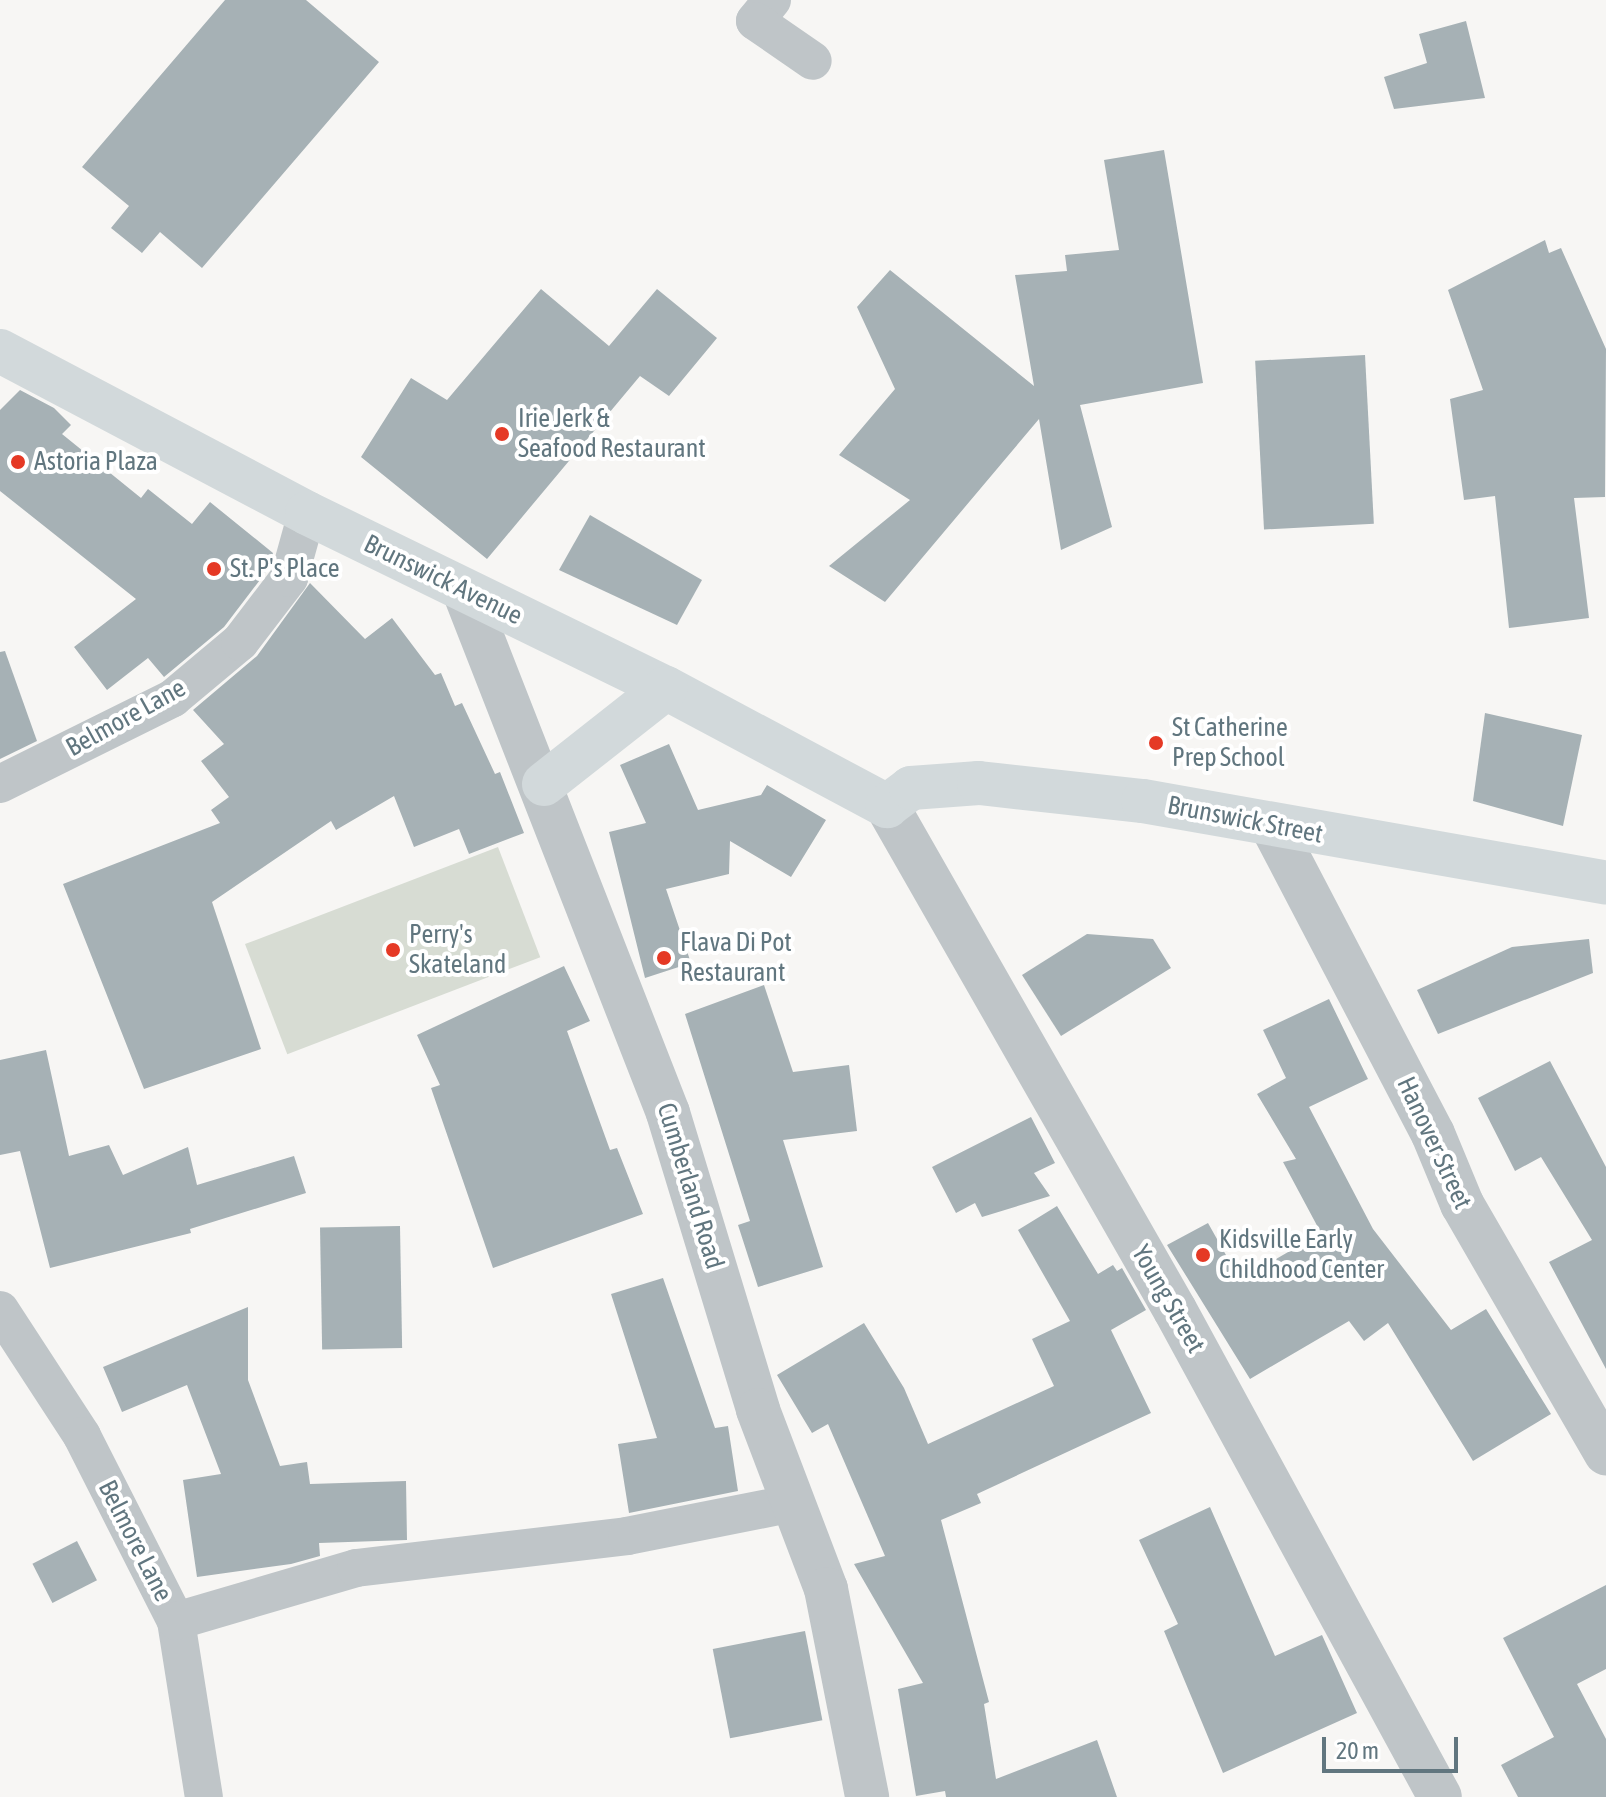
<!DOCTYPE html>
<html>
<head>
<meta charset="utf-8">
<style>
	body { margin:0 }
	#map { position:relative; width:1606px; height:1797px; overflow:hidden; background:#f7f6f4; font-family:"Asap Condensed",sans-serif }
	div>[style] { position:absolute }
	.green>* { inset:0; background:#d7dcd3; transform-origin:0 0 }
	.building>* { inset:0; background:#a6b1b5; transform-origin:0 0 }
	.minor>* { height:38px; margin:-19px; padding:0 19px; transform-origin:19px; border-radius:19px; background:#bfc5c8 }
	.tertiary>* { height:44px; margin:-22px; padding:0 22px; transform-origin:22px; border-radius:22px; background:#bfc5c8 }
	.secondary>* { height:44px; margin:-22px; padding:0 22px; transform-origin:22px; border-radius:22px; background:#d2d9db }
	.dots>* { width:22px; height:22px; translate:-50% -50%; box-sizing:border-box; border:4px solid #fff; border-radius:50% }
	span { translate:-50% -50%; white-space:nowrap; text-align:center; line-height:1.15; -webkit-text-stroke:8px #fff; paint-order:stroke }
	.poi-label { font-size:26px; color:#61767f }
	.left { translate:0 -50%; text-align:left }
	.street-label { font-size:26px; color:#61767f }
	.scale { position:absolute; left:1322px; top:1737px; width:136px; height:36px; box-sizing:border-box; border:4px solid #61767f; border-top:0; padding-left:10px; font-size:24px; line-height:28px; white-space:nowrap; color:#61767f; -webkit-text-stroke:6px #fff; paint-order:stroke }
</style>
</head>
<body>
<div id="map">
	<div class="green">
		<div style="left:498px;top:847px;width:118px;height:271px;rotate:69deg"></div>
	</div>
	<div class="building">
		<div style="clip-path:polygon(225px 0,306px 0,379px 62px,202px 268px,160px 232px,142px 253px,111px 228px,129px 206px,82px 167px)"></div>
		<div style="clip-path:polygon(1466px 21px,1485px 98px,1394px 109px,1384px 77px,1427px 63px,1419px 34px)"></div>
		<div style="clip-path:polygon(1164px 150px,1203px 383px,1080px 405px,1112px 527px,1061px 550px,1039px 419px,885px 602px,829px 566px,910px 500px,839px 455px,895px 389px,857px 307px,890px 270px,1034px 386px,1015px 275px,1067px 271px,1065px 255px,1119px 250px,1104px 160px)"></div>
		<div style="clip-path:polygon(1545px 240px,1549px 253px,1561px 248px,1606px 349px,1605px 497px,1574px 498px,1589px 618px,1509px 628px,1495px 496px,1464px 500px,1450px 399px,1483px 390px,1448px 290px)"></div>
		<div style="clip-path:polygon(541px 289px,609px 346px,657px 289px,717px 338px,669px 396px,640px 376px,487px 559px,361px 457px,411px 378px,447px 400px)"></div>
		<div style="left:1365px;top:355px;width:169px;height:110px;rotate:87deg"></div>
		<div style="clip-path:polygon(20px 390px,54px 408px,71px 425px,62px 434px,141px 498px,148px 489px,192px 524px,210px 502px,273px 553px,269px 568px,224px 627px,164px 677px,148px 658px,107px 690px,74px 647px,136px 599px,0 491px,0 410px)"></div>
		<div style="clip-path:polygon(590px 515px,702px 580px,677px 625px,559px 570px)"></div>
		<div style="clip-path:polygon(310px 583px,365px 639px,392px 618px,435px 675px,441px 673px,455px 706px,462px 703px,495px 774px,500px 772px,524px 833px,469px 854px,459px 829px,414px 847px,394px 796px,336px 830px,331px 821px,212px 902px,261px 1049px,144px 1089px,63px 884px,220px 823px,211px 810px,229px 797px,201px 761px,224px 744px,193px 710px,257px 656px)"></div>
		<div style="clip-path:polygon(5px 651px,37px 741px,0 759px,0 652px)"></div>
		<div style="clip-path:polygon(1485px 713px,1582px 735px,1563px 826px,1473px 801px)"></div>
		<div style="clip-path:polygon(669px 744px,698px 810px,761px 795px,767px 785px,826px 820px,791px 877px,730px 841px,729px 874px,666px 889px,691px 963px,645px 978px,609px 832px,646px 823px,620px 765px)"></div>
		<div style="clip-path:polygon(1087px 934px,1153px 939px,1171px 968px,1061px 1036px,1022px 975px)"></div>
		<div style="clip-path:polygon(1589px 939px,1593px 973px,1438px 1034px,1417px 990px,1512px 947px)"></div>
		<div style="clip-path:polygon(564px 966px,590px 1021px,567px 1031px,610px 1150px,617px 1148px,643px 1214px,493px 1268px,431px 1088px,440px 1085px,417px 1035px)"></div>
		<div style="clip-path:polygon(764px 985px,793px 1072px,849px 1065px,857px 1131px,783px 1140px,823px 1267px,758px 1287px,738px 1225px,750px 1221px,685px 1014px)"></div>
		<div style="clip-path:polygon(1329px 999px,1368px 1079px,1309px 1107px,1373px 1229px,1451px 1330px,1486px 1309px,1551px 1414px,1473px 1461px,1388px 1323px,1364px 1341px,1349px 1321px,1250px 1379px,1167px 1245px,1208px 1223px,1240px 1280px,1321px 1233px,1283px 1162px,1296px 1159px,1257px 1094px,1286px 1078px,1263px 1030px)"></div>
		<div style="clip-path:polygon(46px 1050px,69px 1156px,109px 1145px,123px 1175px,188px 1147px,197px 1185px,294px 1156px,306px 1193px,190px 1229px,191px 1233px,50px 1268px,20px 1151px,0 1155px,0 1060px)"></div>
		<div style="clip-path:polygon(1550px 1061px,1606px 1167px,1606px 1369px,1549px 1262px,1592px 1240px,1541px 1157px,1515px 1171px,1478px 1098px)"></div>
		<div style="clip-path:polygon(1031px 1117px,1055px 1163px,1034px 1173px,1050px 1196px,982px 1217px,975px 1203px,956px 1213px,932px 1167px)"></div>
		<div style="clip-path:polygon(1057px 1206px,1098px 1274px,1113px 1265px,1117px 1271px,1122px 1268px,1146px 1310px,1111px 1330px,1151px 1413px,977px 1494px,981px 1503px,941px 1520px,989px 1702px,984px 1704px,996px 1779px,1097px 1740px,1117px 1797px,946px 1797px,945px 1791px,916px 1796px,898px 1689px,923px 1683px,854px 1564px,885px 1556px,828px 1424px,812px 1433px,777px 1375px,864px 1323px,904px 1388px,928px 1444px,1054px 1386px,1032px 1339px,1070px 1321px,1018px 1230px)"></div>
		<div style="left:400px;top:1226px;width:122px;height:80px;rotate:89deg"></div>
		<div style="clip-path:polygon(663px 1278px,715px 1428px,728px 1426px,738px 1491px,629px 1513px,618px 1444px,657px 1438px,611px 1294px)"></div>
		<div style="clip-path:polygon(248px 1307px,248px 1380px,280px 1466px,307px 1462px,310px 1484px,406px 1481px,407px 1540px,319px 1543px,320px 1556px,291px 1564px,197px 1577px,183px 1480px,221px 1474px,187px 1385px,122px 1412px,103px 1367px)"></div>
		<div style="clip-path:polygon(1210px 1507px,1275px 1656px,1322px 1635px,1357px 1713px,1223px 1773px,1164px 1631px,1178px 1624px,1139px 1540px)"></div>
		<div style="left:77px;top:1541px;width:44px;height:50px;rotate:63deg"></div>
		<div style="clip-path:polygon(1606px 1585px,1606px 1669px,1577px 1684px,1606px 1739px,1606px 1797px,1518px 1797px,1501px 1765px,1554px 1737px,1503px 1638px)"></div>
		<div style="left:805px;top:1631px;width:91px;height:94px;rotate:79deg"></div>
	</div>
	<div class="minor">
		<div style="left:772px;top:0;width:27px;rotate:129deg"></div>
		<div style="left:755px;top:21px;width:70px;rotate:34.6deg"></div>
		<div style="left:0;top:784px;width:193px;rotate:-26.4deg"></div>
		<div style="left:173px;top:698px;width:87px;rotate:-39.9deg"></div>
		<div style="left:240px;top:642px;width:81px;rotate:-52.6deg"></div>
		<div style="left:289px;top:578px;width:67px;rotate:-74.5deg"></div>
		<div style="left:0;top:1310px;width:150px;rotate:56.9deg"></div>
		<div style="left:82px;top:1436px;width:208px;rotate:63.1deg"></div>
		<div style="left:176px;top:1621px;width:178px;rotate:81deg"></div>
		<div style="left:176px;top:1621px;width:188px;rotate:-16.4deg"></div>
		<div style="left:356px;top:1568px;width:273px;rotate:-6.7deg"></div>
		<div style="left:627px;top:1536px;width:169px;rotate:-11.2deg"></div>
	</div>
	<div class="tertiary">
		<div style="left:464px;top:591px;width:560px;rotate:68.65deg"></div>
		<div style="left:668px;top:1113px;width:310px;rotate:73.1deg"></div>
		<div style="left:758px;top:1410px;width:191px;rotate:69.2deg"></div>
		<div style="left:826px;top:1589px;width:212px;rotate:78.8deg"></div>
		<div style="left:887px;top:806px;width:580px;rotate:60.26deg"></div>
		<div style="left:1175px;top:1310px;width:554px;rotate:61.45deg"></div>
		<div style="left:1273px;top:828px;width:345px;rotate:62.4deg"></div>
		<div style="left:1433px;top:1134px;width:76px;rotate:67.5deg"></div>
		<div style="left:1462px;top:1204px;width:288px;rotate:60deg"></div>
	</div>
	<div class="secondary">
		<div style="left:0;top:351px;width:347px;rotate:27.8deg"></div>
		<div style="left:307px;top:513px;width:399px;rotate:26deg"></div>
		<div style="left:666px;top:688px;width:251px;rotate:28.1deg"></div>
		<div style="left:887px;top:806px;width:30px;rotate:-37deg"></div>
		<div style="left:911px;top:788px;width:68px;rotate:-4.2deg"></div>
		<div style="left:979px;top:783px;width:165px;rotate:6.3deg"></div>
		<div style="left:1143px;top:801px;width:470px;rotate:10deg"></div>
		<div style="left:544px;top:784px;width:155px;rotate:-38.2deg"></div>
	</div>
	<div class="dots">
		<div style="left:502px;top:434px;background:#e53925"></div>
		<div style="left:18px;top:462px;background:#e53925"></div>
		<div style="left:214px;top:569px;background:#e53925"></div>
		<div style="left:1156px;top:743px;background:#e53925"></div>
		<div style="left:393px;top:950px;background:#e53925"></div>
		<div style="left:664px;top:958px;background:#e53925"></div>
		<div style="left:1203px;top:1255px;background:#e53925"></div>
	</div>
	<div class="poi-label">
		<span class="left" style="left:518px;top:434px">Irie Jerk &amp;<br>Seafood Restaurant</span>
		<span class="left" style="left:34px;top:462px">Astoria Plaza</span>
		<span class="left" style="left:230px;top:569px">St. P's Place</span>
		<span class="left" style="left:1172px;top:743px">St Catherine<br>Prep School</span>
		<span class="left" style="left:409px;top:950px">Perry's<br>Skateland</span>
		<span class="left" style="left:680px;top:958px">Flava Di Pot<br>Restaurant</span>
		<span class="left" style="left:1219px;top:1255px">Kidsville Early<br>Childhood Center</span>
	</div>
	<div class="street-label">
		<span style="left:443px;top:580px;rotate:26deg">Brunswick Avenue</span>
		<span style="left:126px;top:718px;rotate:-29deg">Belmore Lane</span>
		<span style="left:1245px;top:820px;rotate:11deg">Brunswick Street</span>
		<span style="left:1434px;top:1143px;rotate:65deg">Hanover Street</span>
		<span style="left:690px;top:1186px;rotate:73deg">Cumberland Road</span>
		<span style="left:1168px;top:1299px;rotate:60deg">Young Street</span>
		<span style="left:135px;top:1541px;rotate:63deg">Belmore Lane</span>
	</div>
	<div class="scale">20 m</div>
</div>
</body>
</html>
